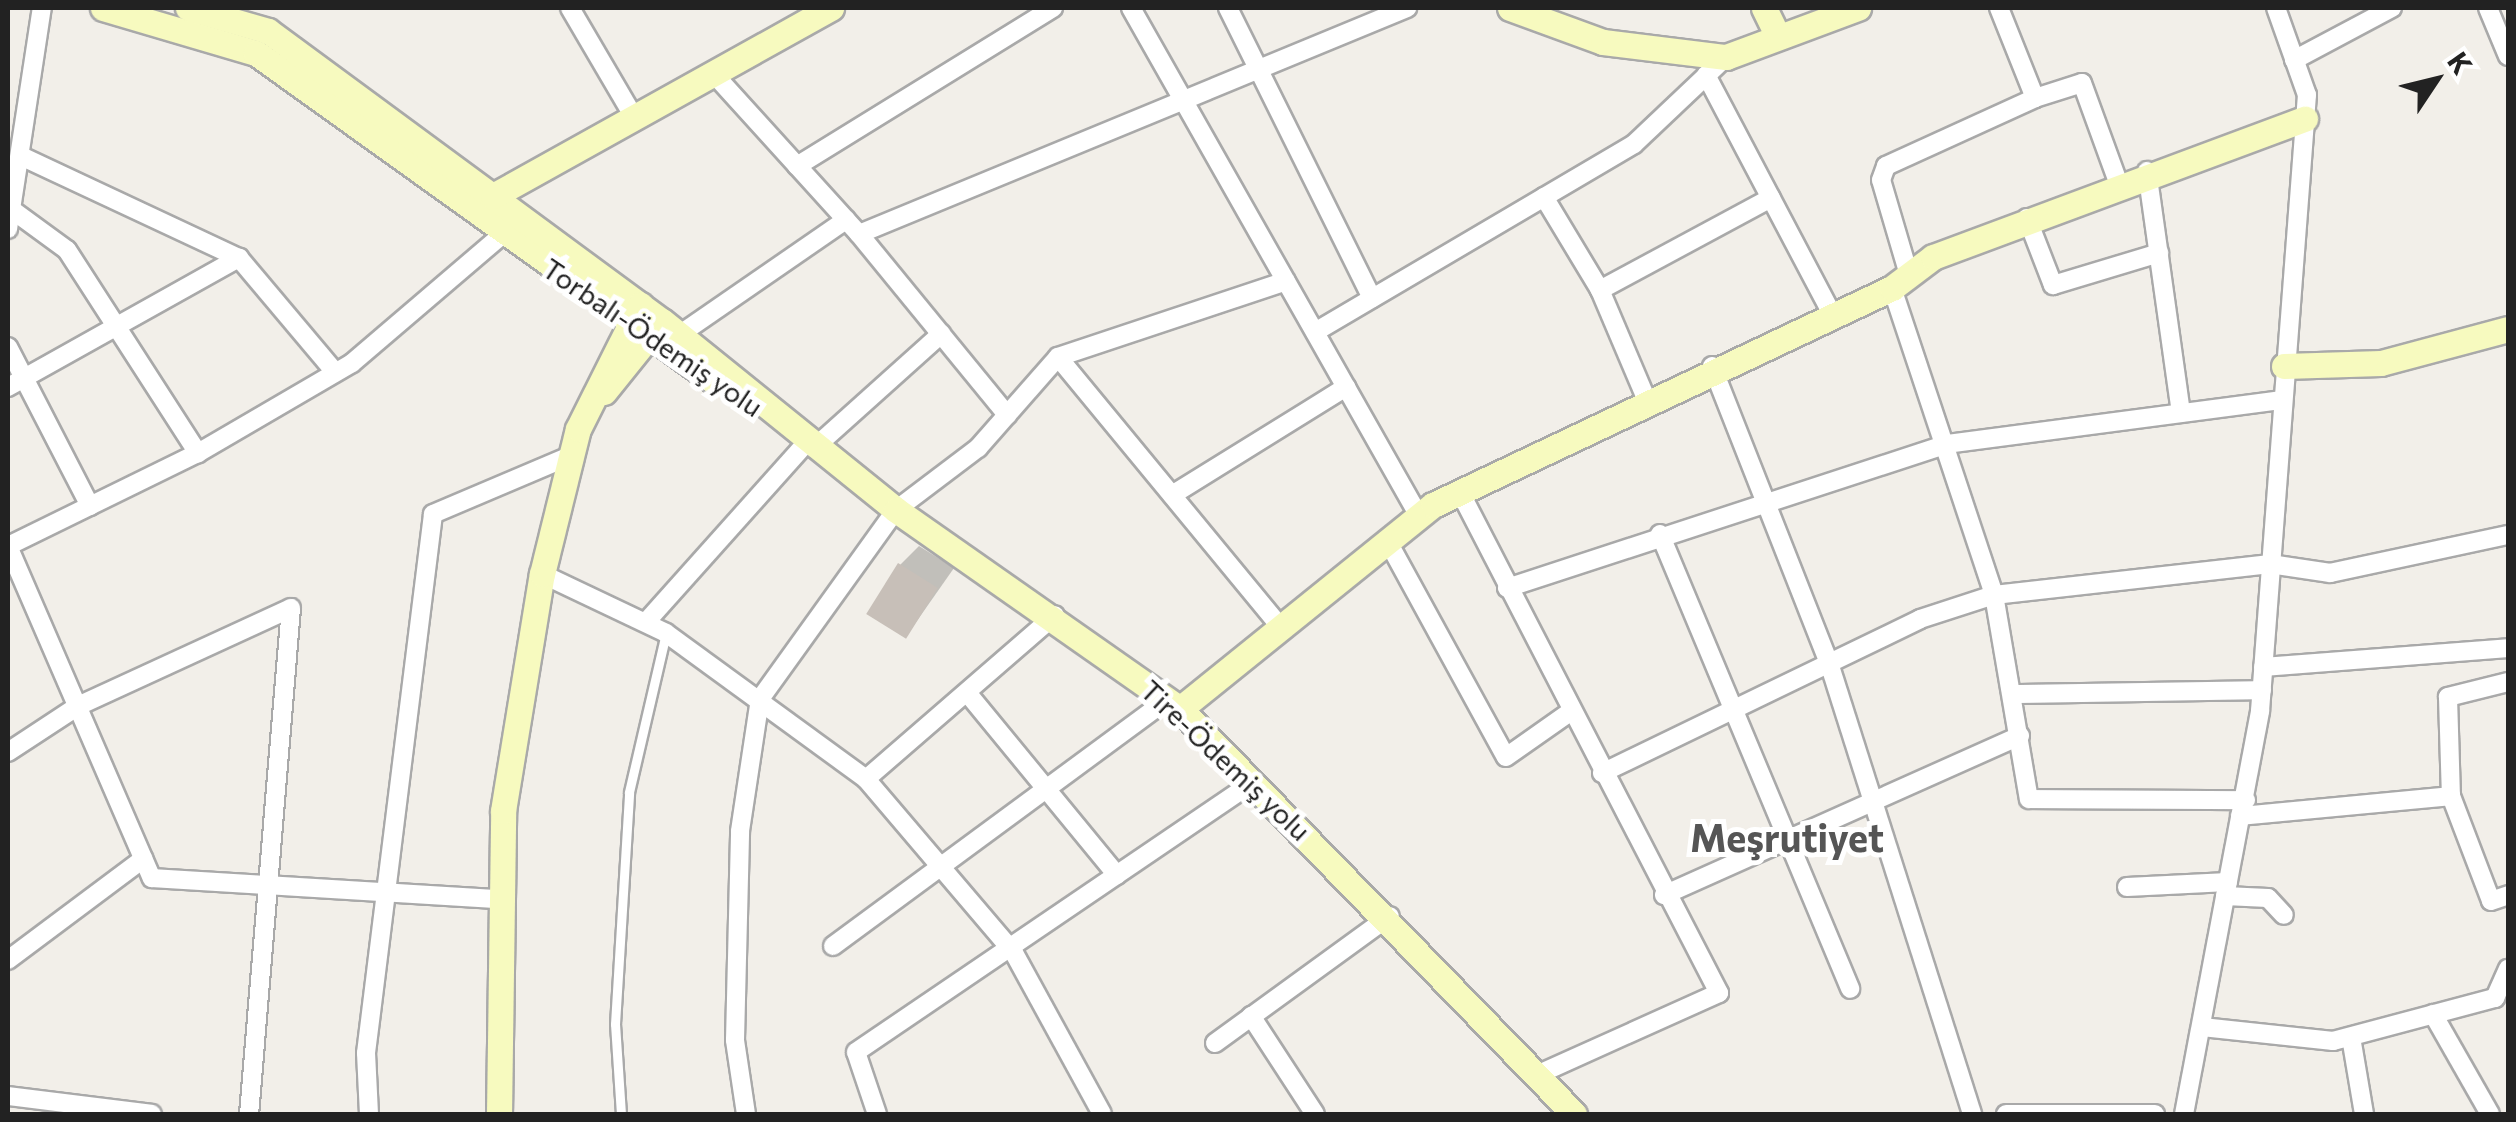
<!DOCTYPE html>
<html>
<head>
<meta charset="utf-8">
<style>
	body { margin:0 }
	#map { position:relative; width:2516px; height:1122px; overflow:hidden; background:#f2efe9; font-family:Commissioner,sans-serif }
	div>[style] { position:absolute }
	.shadow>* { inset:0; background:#0003 }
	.building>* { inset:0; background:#c7bfb8; transform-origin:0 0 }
	.roads { filter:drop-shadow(2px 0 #a9a9a9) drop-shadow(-2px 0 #a9a9a9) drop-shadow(0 2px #a9a9a9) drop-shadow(0 -2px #a9a9a9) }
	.lane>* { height:9px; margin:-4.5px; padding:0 4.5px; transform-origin:4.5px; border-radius:4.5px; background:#fff }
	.street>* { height:18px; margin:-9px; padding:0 9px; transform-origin:9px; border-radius:9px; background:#fff }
	.secondary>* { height:25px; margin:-12.5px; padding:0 12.5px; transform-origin:12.5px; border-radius:12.5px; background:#f7fabf }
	span { translate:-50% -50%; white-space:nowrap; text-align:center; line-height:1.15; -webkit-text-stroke:10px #fff; paint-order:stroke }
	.street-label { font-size:28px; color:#222 }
	.district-label { font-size:38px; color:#555; font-weight:700 }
	.frame { position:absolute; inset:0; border:10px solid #222; pointer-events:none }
	.north { position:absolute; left:2386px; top:30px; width:100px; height:100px; -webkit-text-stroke:8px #fff; paint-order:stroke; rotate:55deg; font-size:28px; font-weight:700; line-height:40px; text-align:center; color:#222 }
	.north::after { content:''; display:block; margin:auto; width:35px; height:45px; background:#222; clip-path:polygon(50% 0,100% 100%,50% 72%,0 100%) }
</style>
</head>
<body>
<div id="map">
	<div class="shadow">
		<div style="clip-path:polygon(919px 546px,954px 568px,907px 635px,900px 565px)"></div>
	</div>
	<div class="building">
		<div style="left:898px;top:563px;width:47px;height:60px;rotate:32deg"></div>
	</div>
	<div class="roads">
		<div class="lane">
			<div style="left:621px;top:1114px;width:90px;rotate:-93.8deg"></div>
			<div style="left:615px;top:1024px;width:232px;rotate:-86.5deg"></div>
			<div style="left:629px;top:792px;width:163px;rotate:-76.9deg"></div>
		</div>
		<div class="street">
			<div style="left:570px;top:8px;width:126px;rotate:59.6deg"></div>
			<div style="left:1131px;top:8px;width:584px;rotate:60.45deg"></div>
			<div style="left:1228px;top:8px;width:324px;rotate:63.6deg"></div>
			<div style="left:2488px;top:8px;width:52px;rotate:67.4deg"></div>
			<div style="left:2294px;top:60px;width:111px;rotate:-28deg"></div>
			<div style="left:713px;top:73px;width:217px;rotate:47.8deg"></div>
			<div style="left:859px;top:234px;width:593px;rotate:-22.41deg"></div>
			<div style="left:1706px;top:75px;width:270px;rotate:62.2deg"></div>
			<div style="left:2035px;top:98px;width:49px;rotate:-17.7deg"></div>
			<div style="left:2082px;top:83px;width:105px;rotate:70deg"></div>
			<div style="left:23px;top:157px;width:238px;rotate:25.1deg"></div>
			<div style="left:797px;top:166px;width:301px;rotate:-31.7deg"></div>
			<div style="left:2147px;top:171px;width:244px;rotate:82deg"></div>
			<div style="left:1544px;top:197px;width:109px;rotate:58.9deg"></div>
			<div style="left:15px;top:212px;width:64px;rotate:36.2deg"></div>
			<div style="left:67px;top:250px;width:242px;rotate:57.2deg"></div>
			<div style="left:2027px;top:218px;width:72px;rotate:68.8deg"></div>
			<div style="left:2053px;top:285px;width:111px;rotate:-16.8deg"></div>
			<div style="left:8px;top:229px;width:224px;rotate:-81.3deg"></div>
			<div style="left:859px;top:234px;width:234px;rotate:50.7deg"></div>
			<div style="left:1909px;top:275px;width:99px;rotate:-106.4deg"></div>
			<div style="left:1881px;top:180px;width:15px;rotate:-70deg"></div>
			<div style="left:1886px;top:166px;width:164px;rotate:-24.5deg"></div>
			<div style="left:2035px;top:98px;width:97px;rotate:-111.8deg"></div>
			<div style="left:1892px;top:288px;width:324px;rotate:71.6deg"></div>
			<div style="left:1994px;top:595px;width:207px;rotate:80.3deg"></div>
			<div style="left:2029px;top:799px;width:217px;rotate:0.3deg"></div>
			<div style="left:1315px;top:332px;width:370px;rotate:-30.5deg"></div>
			<div style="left:1634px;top:144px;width:127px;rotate:-43.4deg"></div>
			<div style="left:679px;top:335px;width:203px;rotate:-34.6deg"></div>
			<div style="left:8px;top:347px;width:179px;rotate:62.7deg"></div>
			<div style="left:1058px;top:357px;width:346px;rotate:50.5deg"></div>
			<div style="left:1712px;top:366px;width:322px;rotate:68.5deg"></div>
			<div style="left:1830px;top:666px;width:470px;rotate:72.4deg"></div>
			<div style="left:8px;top:387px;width:265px;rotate:-29.2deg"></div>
			<div style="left:239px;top:258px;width:149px;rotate:49.9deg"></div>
			<div style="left:1648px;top:403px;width:123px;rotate:-113deg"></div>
			<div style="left:1600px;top:290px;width:194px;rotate:-28.3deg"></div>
			<div style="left:814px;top:448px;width:171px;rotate:-41.9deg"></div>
			<div style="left:1460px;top:492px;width:564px;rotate:62.66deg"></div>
			<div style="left:1719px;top:993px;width:195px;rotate:155.8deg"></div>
			<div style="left:1172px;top:495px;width:205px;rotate:-31.8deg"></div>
			<div style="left:1660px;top:534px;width:493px;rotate:67.3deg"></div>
			<div style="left:1387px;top:540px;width:247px;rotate:61.3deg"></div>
			<div style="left:1506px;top:757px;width:78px;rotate:-35.1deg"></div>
			<div style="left:8px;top:546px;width:362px;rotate:66.6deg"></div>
			<div style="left:152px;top:878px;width:347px;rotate:3.5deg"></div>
			<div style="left:8px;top:546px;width:212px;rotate:-26.1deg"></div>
			<div style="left:198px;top:453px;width:178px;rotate:-30.3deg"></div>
			<div style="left:352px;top:363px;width:199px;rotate:-40.5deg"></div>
			<div style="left:542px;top:574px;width:137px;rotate:25.4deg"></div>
			<div style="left:666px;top:633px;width:248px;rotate:36.1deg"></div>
			<div style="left:866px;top:779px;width:228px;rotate:49.6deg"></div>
			<div style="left:1014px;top:953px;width:183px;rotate:61.3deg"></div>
			<div style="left:1507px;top:588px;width:463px;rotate:-18.1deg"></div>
			<div style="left:1947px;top:444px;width:337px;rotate:-7.5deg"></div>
			<div style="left:646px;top:622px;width:241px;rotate:-48.2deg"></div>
			<div style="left:2263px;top:667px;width:246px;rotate:-4.4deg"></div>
			<div style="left:2508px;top:682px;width:62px;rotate:166deg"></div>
			<div style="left:2448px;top:697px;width:99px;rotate:88.3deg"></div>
			<div style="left:2451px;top:796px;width:112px;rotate:69.1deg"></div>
			<div style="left:2491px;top:901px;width:18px;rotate:-19deg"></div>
			<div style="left:2012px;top:694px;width:250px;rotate:-0.9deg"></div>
			<div style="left:969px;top:695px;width:233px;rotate:50.6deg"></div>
			<div style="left:8px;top:752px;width:84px;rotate:-33.3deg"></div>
			<div style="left:78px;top:706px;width:234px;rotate:-24.7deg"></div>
			<div style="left:291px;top:608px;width:508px;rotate:94.74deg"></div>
			<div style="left:1602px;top:773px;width:353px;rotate:-25.8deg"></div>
			<div style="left:1920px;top:619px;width:78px;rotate:-18deg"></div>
			<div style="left:1994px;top:595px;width:278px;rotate:-6.4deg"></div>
			<div style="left:2270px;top:564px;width:61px;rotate:8.5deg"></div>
			<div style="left:2330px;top:573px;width:182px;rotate:-12.1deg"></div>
			<div style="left:866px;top:779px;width:250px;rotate:-40.9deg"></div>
			<div style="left:2240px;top:816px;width:212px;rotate:-5.4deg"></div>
			<div style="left:2127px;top:887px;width:101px;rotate:-2.8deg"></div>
			<div style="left:1664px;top:895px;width:390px;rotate:-24.1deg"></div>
			<div style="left:2225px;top:896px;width:43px;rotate:2.7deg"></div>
			<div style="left:2268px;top:898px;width:23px;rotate:47deg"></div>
			<div style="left:833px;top:946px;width:415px;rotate:-36.4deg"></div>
			<div style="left:8px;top:960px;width:169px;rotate:-36.8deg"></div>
			<div style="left:2433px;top:1014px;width:115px;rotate:60.3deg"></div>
			<div style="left:1251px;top:1016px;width:117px;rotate:56.9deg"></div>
			<div style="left:2202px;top:1027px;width:132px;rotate:6.1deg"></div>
			<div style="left:2333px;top:1041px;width:168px;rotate:-14.9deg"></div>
			<div style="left:2495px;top:998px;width:32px;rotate:-66deg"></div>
			<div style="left:2351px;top:1037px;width:78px;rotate:80.4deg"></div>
			<div style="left:1215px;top:1043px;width:216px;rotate:-36deg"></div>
			<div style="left:8px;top:1096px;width:145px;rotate:7.1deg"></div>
			<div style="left:369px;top:1114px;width:61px;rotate:-92.8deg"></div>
			<div style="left:366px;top:1053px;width:543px;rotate:-82.91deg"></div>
			<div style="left:433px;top:514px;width:151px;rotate:-23deg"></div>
			<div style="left:746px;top:1114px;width:75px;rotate:-98.5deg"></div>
			<div style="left:735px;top:1040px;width:209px;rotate:-88.6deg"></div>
			<div style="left:740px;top:831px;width:134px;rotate:-81.4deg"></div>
			<div style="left:760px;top:699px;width:233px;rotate:-54.3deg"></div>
			<div style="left:896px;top:510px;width:103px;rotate:-37.1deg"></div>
			<div style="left:978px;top:448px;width:121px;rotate:-48.7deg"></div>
			<div style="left:1058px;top:357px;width:240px;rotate:-18.4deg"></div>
			<div style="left:877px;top:1114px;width:65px;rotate:-108.7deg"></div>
			<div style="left:856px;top:1052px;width:481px;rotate:-34.2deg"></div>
			<div style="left:2006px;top:1114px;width:149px"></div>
			<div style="left:2184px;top:1114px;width:410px;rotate:-79.3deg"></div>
			<div style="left:2260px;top:711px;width:618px;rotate:-85.64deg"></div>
			<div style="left:2307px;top:95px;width:92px;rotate:-109.6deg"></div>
		</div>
		<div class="secondary">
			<div style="left:103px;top:8px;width:159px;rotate:16.4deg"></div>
			<div style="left:256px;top:53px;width:560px;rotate:35.62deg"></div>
			<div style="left:188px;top:8px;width:83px;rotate:16deg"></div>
			<div style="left:268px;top:31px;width:489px;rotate:36.4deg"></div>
			<div style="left:662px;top:321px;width:301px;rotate:38.9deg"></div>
			<div style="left:896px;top:510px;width:347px;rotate:35deg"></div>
			<div style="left:1180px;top:709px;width:565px;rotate:45.79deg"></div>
			<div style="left:1510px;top:8px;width:99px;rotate:20.1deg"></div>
			<div style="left:1603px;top:42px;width:124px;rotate:7deg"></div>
			<div style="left:1726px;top:57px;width:141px;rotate:-20.4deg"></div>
			<div style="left:1764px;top:8px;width:32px;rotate:64deg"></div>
			<div style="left:493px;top:196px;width:387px;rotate:-29.1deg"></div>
			<div style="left:2284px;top:366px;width:97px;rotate:-1.8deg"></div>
			<div style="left:2381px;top:363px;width:131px;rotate:-15deg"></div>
			<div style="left:604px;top:392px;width:85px;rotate:-51.2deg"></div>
			<div style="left:1180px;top:709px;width:325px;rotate:-38.9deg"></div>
			<div style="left:1433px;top:505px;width:508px;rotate:-25.3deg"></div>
			<div style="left:1892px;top:288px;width:51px;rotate:-37.1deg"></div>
			<div style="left:1933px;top:257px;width:397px;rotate:-20.4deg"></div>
			<div style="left:499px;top:1114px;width:303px;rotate:-89.2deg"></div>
			<div style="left:503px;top:811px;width:240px;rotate:-80.7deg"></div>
			<div style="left:542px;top:574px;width:149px;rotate:-76.1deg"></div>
			<div style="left:578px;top:429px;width:139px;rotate:-63.4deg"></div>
		</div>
	</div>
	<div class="street-label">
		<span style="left:653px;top:337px;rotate:34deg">Torbalı-Ödemiş yolu</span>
		<span style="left:1226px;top:760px;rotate:43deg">Tire-Ödemiş yolu</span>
	</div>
	<div class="district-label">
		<span style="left:1787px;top:837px">Meşrutiyet</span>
	</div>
	<div class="frame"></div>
	<div class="north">K</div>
</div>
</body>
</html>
